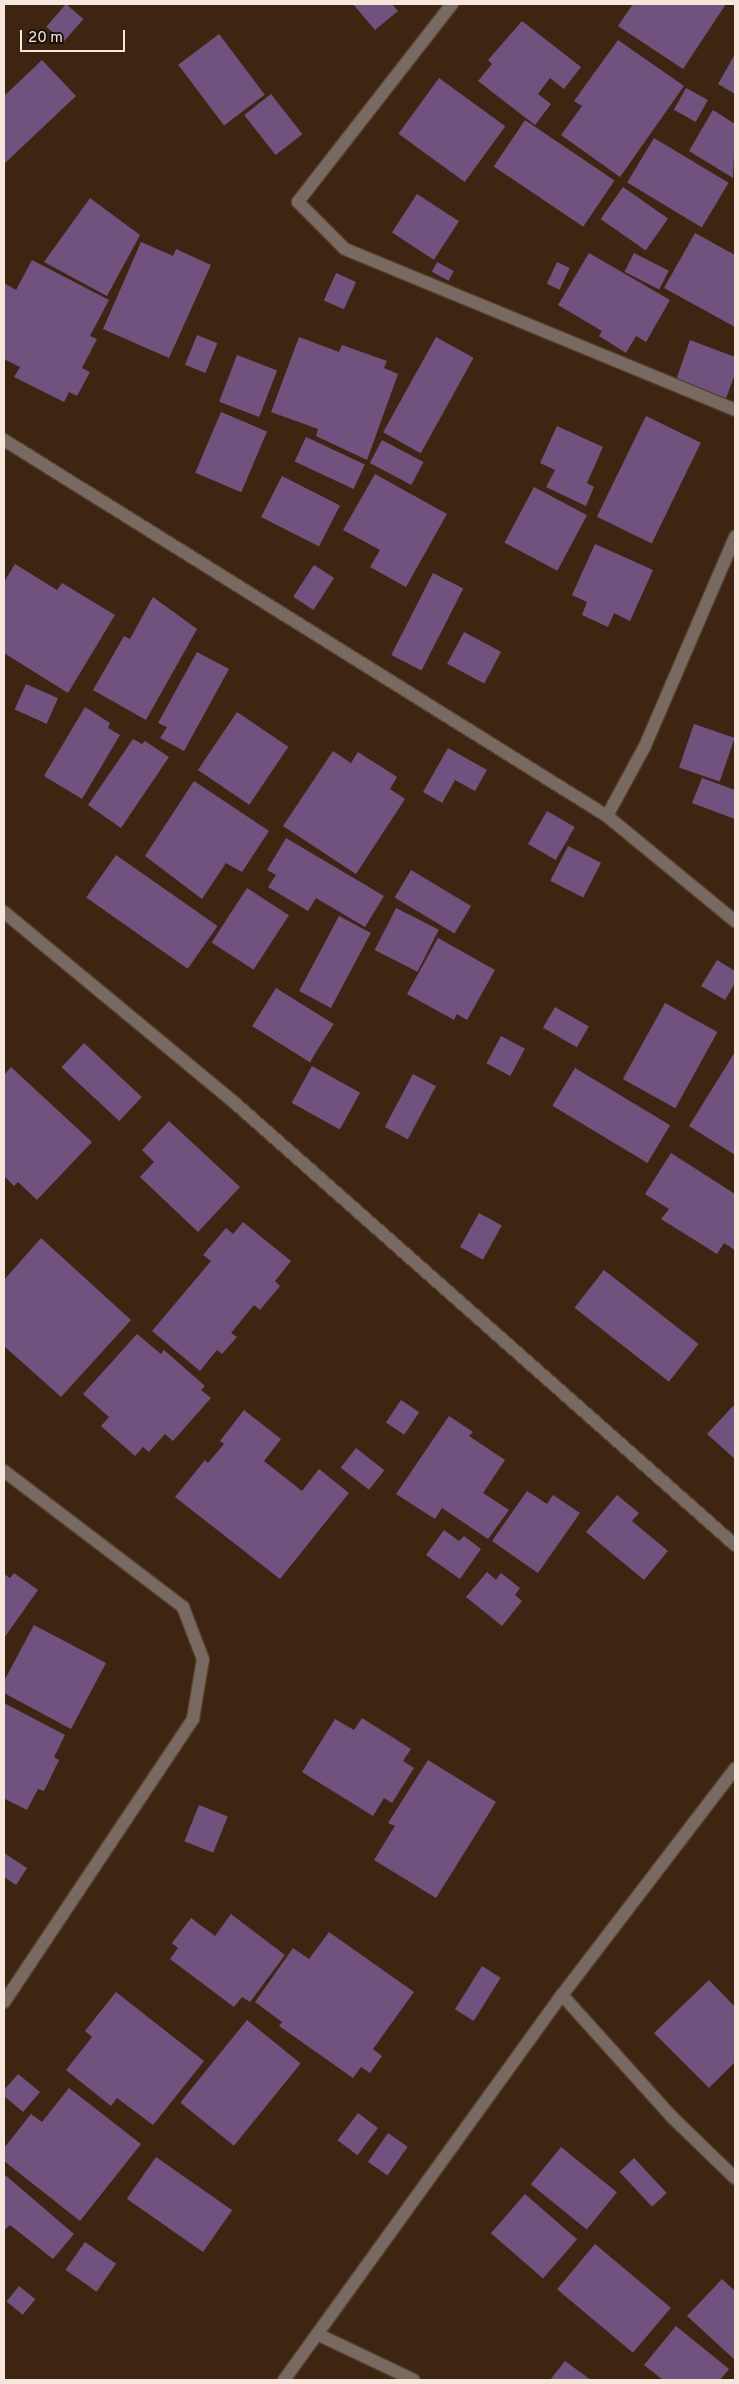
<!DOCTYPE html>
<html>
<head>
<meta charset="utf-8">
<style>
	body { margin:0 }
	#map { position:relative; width:739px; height:2384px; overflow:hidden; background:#3d2511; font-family:Overpass,sans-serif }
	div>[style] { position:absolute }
	.building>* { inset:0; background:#71527f; transform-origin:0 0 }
	.roads { filter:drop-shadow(1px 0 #57402d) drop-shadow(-1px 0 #57402d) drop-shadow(0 1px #57402d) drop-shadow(0 -1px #57402d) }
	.minor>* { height:12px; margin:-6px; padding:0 6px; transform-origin:6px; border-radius:6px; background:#796963 }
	span { translate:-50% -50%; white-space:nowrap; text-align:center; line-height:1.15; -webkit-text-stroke:4px #1c1109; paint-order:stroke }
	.frame { position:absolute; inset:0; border:5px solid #f7e6db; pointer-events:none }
	.scale { position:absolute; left:20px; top:30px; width:105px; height:22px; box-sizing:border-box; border:2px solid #f7e6db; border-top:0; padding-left:6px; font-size:15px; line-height:18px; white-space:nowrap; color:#f7e6db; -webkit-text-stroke:4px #1c1109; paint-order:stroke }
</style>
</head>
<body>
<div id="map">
	<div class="building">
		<div style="left:66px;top:4px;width:23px;height:30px;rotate:41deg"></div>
		<div style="clip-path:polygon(353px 4px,392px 4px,398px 11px,375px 30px)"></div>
		<div style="clip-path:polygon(633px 4px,726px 4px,683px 69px,618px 26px)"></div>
		<div style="clip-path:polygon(522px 21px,581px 67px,564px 89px,550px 78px,538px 94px,551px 104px,535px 125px,478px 81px,492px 64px,488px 60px)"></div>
		<div style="left:219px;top:34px;width:76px;height:51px;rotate:53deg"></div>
		<div style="clip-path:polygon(618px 40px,684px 86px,620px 177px,561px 135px,582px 106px,574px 101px)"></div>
		<div style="clip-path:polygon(735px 54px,735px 94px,718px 84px)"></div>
		<div style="clip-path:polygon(42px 60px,76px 96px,4px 164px,4px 96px)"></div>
		<div style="left:439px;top:78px;width:82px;height:69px;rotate:36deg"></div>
		<div style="left:686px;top:88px;width:25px;height:25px;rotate:29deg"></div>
		<div style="left:271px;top:94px;width:51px;height:34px;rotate:52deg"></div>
		<div style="clip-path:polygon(713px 110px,735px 124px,733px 178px,689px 151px)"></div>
		<div style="left:525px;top:120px;width:108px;height:56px;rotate:34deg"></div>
		<div style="left:654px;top:138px;width:87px;height:52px;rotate:31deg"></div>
		<div style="left:623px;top:187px;width:55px;height:39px;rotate:35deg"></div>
		<div style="left:417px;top:194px;width:50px;height:46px;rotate:33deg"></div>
		<div style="clip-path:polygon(90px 198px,140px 235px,107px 296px,44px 262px)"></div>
		<div style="clip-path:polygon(695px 233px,735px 255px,735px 327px,664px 288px)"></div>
		<div style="clip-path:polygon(141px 242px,173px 256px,176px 249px,211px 265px,169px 358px,103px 329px)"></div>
		<div style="clip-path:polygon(589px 253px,670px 300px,646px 342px,636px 336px,626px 353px,599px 336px,602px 331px,558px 305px)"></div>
		<div style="left:634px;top:253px;width:39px;height:21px;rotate:27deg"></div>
		<div style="clip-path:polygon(32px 260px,109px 300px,90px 336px,97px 339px,82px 368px,90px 372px,77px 396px,69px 392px,64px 402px,14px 377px,20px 367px,4px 359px,4px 283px,16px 290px)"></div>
		<div style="left:437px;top:262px;width:19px;height:11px;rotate:28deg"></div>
		<div style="left:557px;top:262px;width:14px;height:24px;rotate:25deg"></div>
		<div style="left:336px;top:273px;width:22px;height:30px;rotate:24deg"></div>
		<div style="left:197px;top:335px;width:22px;height:32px;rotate:22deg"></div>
		<div style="clip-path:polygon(299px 337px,339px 352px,342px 345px,387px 361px,384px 368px,398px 374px,367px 460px,316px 436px,318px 429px,271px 412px)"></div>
		<div style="left:436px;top:337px;width:43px;height:109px;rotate:29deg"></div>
		<div style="clip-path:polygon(690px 340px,735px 357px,735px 374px,725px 401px,675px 383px)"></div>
		<div style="left:237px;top:355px;width:43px;height:50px;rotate:21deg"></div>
		<div style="left:221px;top:412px;width:50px;height:66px;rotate:23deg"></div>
		<div style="left:646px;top:416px;width:61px;height:112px;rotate:26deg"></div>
		<div style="clip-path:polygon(557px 426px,603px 447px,587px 483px,594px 487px,586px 506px,546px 487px,555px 470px,540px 463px)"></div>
		<div style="left:306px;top:437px;width:65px;height:27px;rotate:25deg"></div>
		<div style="left:382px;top:440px;width:47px;height:26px;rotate:28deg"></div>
		<div style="clip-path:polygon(375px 474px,447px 514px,406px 587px,370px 567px,380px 550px,343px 530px)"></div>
		<div style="left:282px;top:476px;width:65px;height:46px;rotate:27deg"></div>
		<div style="left:534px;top:487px;width:60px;height:63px;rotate:28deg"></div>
		<div style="clip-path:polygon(595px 544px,653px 570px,630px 621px,614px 613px,608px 627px,582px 615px,587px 602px,572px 595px)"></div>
		<div style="clip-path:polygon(15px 564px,57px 590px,62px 583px,115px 615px,68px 693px,4px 653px,4px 582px)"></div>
		<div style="left:314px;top:565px;width:24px;height:38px;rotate:33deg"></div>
		<div style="left:433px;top:573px;width:34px;height:92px;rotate:27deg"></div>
		<div style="clip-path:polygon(153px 597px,197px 629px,146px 720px,93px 690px,124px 636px,130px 639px)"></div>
		<div style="left:464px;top:632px;width:42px;height:36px;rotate:28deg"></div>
		<div style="clip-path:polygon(197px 652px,229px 669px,184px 751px,160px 738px,167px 727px,158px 723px)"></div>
		<div style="left:26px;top:684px;width:35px;height:28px;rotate:24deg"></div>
		<div style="clip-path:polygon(85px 707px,110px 723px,108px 728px,120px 735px,82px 799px,44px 776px)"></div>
		<div style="left:237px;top:712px;width:62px;height:70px;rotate:34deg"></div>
		<div style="left:694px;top:724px;width:43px;height:46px;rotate:19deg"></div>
		<div style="clip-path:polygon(133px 739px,142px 744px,145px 741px,169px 757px,121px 828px,88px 805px)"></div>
		<div style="clip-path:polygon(448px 748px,487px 770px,475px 791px,455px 780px,442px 803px,423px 792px)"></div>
		<div style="clip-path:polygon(333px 751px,351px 763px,358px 752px,397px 777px,390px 789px,405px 799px,356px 874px,283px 826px)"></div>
		<div style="clip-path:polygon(702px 778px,735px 790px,735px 819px,692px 803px)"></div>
		<div style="clip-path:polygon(194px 781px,269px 831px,242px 872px,226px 863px,202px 899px,145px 856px)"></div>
		<div style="left:547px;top:811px;width:32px;height:38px;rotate:30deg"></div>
		<div style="clip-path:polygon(286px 838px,384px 896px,365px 927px,316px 898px,308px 911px,268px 887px,276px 875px,267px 870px)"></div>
		<div style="left:568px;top:846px;width:37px;height:39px;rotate:27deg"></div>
		<div style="left:116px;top:855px;width:124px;height:52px;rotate:35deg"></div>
		<div style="left:411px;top:870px;width:70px;height:32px;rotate:31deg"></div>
		<div style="left:247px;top:888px;width:50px;height:65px;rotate:33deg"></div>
		<div style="left:396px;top:908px;width:48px;height:47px;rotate:27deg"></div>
		<div style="left:339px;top:916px;width:36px;height:85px;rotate:28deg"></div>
		<div style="clip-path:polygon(438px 938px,495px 970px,467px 1020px,457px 1014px,454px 1020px,407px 994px)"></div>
		<div style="clip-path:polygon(717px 960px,735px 971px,735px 983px,725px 1000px,701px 986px)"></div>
		<div style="left:276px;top:988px;width:68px;height:45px;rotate:32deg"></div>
		<div style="left:665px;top:1003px;width:60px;height:87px;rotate:29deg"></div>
		<div style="left:555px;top:1007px;width:39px;height:24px;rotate:30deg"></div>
		<div style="left:501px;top:1036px;width:27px;height:31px;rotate:28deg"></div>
		<div style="left:84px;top:1043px;width:79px;height:33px;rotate:43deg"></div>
		<div style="clip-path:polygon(735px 1052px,735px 1155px,689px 1126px)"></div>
		<div style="left:312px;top:1066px;width:55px;height:42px;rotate:29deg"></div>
		<div style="clip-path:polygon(11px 1067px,92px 1142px,37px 1200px,18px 1182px,14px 1186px,4px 1176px,4px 1075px)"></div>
		<div style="left:575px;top:1068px;width:111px;height:44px;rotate:31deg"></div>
		<div style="left:413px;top:1074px;width:26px;height:60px;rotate:28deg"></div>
		<div style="clip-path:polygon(169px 1121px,240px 1187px,198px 1232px,140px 1177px,154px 1162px,142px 1150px)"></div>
		<div style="clip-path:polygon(671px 1153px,735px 1194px,735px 1250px,724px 1243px,717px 1254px,661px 1219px,669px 1209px,645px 1194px)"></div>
		<div style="left:479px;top:1213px;width:26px;height:39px;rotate:29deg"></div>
		<div style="clip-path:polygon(243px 1222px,291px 1261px,275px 1281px,280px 1286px,260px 1310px,254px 1305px,231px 1333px,237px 1337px,222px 1354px,217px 1350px,200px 1371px,152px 1331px,211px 1261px,203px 1255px,226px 1228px,233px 1234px)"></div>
		<div style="clip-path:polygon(41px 1238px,131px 1320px,61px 1397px,4px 1346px,4px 1280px)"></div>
		<div style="left:604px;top:1270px;width:120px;height:48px;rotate:38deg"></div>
		<div style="clip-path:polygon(137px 1334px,161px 1354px,164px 1350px,205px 1386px,201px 1390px,211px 1398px,173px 1441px,165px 1434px,149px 1452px,143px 1447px,135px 1456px,101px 1426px,109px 1417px,83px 1394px)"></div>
		<div style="left:401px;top:1400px;width:22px;height:27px;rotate:34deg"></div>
		<div style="clip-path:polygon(733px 1406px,735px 1408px,735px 1459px,707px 1434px)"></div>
		<div style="clip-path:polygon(244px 1410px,281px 1439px,264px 1461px,302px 1491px,319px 1469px,349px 1493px,280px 1579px,175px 1497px,205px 1460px,208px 1463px,224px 1444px,220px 1441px)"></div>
		<div style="clip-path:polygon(449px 1416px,473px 1432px,469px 1436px,505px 1460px,483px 1493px,509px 1510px,488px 1539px,442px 1508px,435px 1519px,396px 1494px)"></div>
		<div style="left:356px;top:1448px;width:36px;height:25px;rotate:38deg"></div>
		<div style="clip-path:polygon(527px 1491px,547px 1504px,553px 1495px,580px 1513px,538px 1573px,492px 1541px)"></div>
		<div style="clip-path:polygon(617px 1495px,639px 1513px,632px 1521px,668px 1551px,644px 1580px,586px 1532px)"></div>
		<div style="clip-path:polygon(444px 1530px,459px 1541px,464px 1536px,481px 1549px,460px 1579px,426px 1555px)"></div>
		<div style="clip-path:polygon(487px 1572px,496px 1580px,501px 1573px,520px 1588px,515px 1595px,522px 1601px,502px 1626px,466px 1597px)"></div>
		<div style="clip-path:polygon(14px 1573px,38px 1590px,4px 1638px,4px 1574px,10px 1578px)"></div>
		<div style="clip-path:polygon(34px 1625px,106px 1663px,71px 1729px,4px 1693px,4px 1681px)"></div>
		<div style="clip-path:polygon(4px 1703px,65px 1735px,54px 1757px,59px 1760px,44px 1791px,38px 1789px,27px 1810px,5px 1799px,4px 1802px)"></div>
		<div style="clip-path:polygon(362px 1718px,411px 1749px,403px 1761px,414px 1768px,392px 1803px,384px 1798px,373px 1816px,302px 1772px,335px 1719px,354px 1730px)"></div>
		<div style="clip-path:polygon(428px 1760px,496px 1802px,436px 1898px,374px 1860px,395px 1826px,388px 1823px)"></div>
		<div style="left:199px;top:1805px;width:31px;height:39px;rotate:22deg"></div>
		<div style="clip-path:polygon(4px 1853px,27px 1868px,16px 1885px,4px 1877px)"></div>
		<div style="clip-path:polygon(231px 1914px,285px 1955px,250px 2002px,242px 1997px,234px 2007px,170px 1959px,178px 1948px,172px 1943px,191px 1918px,215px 1936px)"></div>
		<div style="clip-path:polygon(329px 1932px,414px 1992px,373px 2049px,382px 2056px,370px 2073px,361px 2067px,353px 2078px,279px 2026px,282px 2022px,255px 2002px,293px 1948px,309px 1959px)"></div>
		<div style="left:482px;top:1966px;width:22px;height:51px;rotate:32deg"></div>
		<div style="clip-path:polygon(709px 1980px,735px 2007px,735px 2062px,709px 2088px,654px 2033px)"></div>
		<div style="clip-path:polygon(116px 1992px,204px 2061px,153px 2125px,117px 2098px,111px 2106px,66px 2070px,92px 2037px,85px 2031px)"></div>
		<div style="left:247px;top:2020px;width:69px;height:106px;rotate:39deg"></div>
		<div style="clip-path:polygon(18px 2074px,40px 2092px,23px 2112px,4px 2096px,4px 2090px)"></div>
		<div style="clip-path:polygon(69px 2088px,141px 2144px,80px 2221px,4px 2161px,4px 2148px,31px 2114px,42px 2122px)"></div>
		<div style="left:358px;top:2113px;width:25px;height:34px;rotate:37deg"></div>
		<div style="left:388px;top:2133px;width:24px;height:35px;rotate:35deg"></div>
		<div style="left:561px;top:2147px;width:72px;height:48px;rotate:39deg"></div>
		<div style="left:156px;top:2157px;width:93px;height:51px;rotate:35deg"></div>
		<div style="left:634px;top:2158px;width:48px;height:20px;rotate:47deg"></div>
		<div style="clip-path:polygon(4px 2174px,74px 2234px,53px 2259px,10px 2225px,4px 2230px)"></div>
		<div style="left:525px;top:2194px;width:69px;height:52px;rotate:41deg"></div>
		<div style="left:85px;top:2242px;width:38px;height:34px;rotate:35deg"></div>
		<div style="left:595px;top:2244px;width:99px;height:59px;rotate:40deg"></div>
		<div style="clip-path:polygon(722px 2279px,735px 2291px,735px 2360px,687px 2316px)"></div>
		<div style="left:19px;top:2286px;width:21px;height:20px;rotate:39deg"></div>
		<div style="clip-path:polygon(676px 2326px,729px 2369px,720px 2380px,663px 2380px,644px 2365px)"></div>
		<div style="clip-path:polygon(565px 2361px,591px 2380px,550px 2380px)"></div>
	</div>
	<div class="roads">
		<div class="minor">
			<div style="left:452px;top:4px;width:251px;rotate:127.9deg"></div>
			<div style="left:298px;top:202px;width:66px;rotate:45deg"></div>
			<div style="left:345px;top:249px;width:422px;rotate:22.4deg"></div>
			<div style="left:4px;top:440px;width:711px;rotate:31.95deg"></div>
			<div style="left:607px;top:816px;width:166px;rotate:39.4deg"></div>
			<div style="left:607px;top:816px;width:80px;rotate:-61.5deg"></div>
			<div style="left:645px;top:746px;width:228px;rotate:-66.7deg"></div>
			<div style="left:4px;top:912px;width:301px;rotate:39.6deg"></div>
			<div style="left:236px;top:1104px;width:666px;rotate:41.47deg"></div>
			<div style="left:4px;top:1471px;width:225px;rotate:37.2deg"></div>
			<div style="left:183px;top:1607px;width:56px;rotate:69deg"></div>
			<div style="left:203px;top:1659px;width:61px;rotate:99.5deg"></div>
			<div style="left:193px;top:1719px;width:340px;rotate:123.7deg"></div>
			<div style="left:562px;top:1995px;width:164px;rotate:48deg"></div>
			<div style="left:672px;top:2117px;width:88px;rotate:44.1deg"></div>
			<div style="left:317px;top:2334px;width:107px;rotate:25.4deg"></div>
			<div style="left:284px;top:2380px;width:475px;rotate:-54.2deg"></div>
			<div style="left:562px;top:1995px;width:285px;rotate:-52.6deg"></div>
		</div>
	</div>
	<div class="frame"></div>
	<div class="scale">20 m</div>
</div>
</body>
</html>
